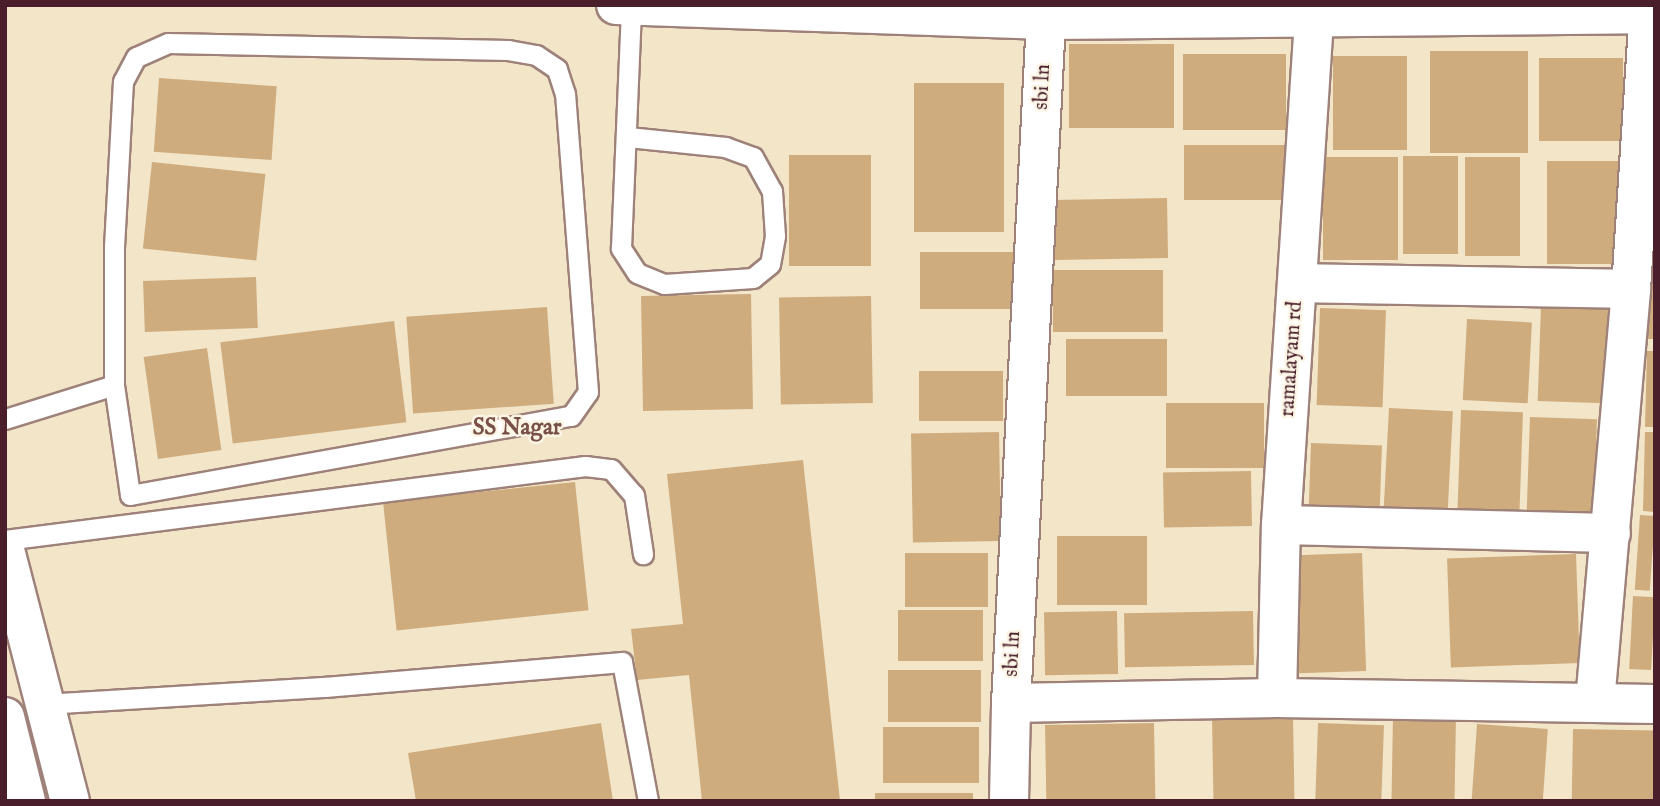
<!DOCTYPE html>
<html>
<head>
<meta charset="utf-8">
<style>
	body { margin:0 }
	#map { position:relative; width:1660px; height:806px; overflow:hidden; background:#f2e5c8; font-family:"IM FELL English",serif }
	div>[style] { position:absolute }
	.building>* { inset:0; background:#cfac7e; transform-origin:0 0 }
	.roads { filter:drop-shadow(2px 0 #9e827a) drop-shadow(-2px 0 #9e827a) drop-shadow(0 2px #9e827a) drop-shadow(0 -2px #9e827a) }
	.service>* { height:19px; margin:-9.5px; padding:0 9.5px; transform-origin:9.5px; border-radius:9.5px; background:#fff }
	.minor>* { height:38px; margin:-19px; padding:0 19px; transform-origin:19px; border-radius:19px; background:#fff }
	.tertiary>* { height:38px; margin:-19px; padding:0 19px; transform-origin:19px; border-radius:19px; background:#fff }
	.trunk>* { height:38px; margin:-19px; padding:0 19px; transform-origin:19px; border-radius:19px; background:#fff }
	span { translate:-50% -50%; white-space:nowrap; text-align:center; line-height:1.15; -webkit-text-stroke:5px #fcf5e5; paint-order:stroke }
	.street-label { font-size:21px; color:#4a1f2b }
	.neighbourhood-label { font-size:23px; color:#795048; font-weight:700 }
	.frame { position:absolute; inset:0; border:7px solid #4a1f2b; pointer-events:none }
</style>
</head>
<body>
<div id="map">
	<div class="building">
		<div style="left:1069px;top:44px;width:105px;height:84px"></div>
		<div style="left:1430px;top:51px;width:98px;height:102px"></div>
		<div style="left:1183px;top:54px;width:103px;height:76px"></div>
		<div style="left:1333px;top:56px;width:74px;height:94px"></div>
		<div style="left:1539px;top:58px;width:84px;height:83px"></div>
		<div style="left:159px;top:78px;width:118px;height:74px;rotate:4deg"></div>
		<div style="left:914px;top:83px;width:90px;height:149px"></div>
		<div style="left:1294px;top:145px;width:55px;height:110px;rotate:90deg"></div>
		<div style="left:789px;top:155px;width:82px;height:111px"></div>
		<div style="left:1403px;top:156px;width:55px;height:98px"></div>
		<div style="left:1323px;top:157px;width:75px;height:103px"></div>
		<div style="left:1465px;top:157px;width:55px;height:99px"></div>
		<div style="left:1547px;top:161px;width:76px;height:103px"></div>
		<div style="left:152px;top:162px;width:114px;height:87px;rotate:6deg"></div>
		<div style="left:1167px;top:198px;width:60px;height:113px;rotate:89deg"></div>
		<div style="left:1019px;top:252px;width:57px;height:99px;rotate:90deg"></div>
		<div style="clip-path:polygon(1650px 269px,1655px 269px,1655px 339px,1648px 339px)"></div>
		<div style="left:1163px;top:270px;width:62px;height:110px;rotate:90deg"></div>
		<div style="left:256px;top:277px;width:51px;height:113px;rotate:88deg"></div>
		<div style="left:751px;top:294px;width:115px;height:110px;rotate:89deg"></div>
		<div style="left:871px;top:296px;width:107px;height:92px;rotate:89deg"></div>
		<div style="left:1541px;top:306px;width:67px;height:95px;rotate:2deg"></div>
		<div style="left:547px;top:307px;width:97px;height:141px;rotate:86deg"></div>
		<div style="left:1320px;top:308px;width:66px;height:97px;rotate:2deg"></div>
		<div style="left:1467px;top:319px;width:65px;height:81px;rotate:3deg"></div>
		<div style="left:394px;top:321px;width:102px;height:175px;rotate:83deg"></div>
		<div style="left:1167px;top:339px;width:57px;height:101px;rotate:90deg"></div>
		<div style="left:207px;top:348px;width:103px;height:64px;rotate:82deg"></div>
		<div style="clip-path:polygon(1647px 351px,1655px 351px,1655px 427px,1645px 427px)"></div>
		<div style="left:1003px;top:371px;width:50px;height:84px;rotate:90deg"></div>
		<div style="left:1264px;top:403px;width:65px;height:98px;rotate:90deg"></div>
		<div style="left:1389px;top:408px;width:64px;height:101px;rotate:3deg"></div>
		<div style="left:1461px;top:410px;width:62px;height:102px;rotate:2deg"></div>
		<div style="left:1530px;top:417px;width:67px;height:99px;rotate:2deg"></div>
		<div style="left:999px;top:432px;width:109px;height:88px;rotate:89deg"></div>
		<div style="clip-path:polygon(1645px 432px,1655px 432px,1655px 512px,1643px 511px)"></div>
		<div style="left:1311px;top:443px;width:71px;height:62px;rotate:2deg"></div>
		<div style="clip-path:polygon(803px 460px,840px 801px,702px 801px,689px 675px,637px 680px,631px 629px,683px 624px,667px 474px)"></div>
		<div style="left:1251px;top:471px;width:55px;height:88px;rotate:89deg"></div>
		<div style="left:575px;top:482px;width:129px;height:193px;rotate:84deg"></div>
		<div style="left:1640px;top:515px;width:15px;height:75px;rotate:4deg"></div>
		<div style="left:1057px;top:536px;width:90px;height:69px"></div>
		<div style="left:988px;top:553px;width:54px;height:83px;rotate:90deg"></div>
		<div style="left:1362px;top:553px;width:118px;height:67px;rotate:88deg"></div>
		<div style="left:1576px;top:554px;width:109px;height:129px;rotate:88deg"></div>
		<div style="left:1633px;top:596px;width:22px;height:73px;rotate:3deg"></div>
		<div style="left:983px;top:610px;width:51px;height:85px;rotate:90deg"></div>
		<div style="left:1117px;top:611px;width:63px;height:73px;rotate:89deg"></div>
		<div style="left:1253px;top:611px;width:54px;height:129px;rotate:89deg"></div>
		<div style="left:981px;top:670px;width:52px;height:93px;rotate:90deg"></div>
		<div style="left:1393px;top:715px;width:63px;height:86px;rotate:1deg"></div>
		<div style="left:1293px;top:716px;width:85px;height:81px;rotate:89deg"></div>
		<div style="clip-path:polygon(601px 723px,613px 801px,416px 801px,408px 753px)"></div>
		<div style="left:1154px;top:723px;width:78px;height:109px;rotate:89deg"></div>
		<div style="left:1318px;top:723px;width:66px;height:78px;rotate:2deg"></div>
		<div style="left:1477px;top:724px;width:71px;height:76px;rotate:4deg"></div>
		<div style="left:979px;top:727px;width:56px;height:96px;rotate:90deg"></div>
		<div style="left:1573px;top:729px;width:82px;height:72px;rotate:1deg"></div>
		<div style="left:973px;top:793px;width:8px;height:98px;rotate:90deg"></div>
	</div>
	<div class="roads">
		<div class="service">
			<div style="left:628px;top:137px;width:98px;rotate:5.9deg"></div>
			<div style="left:725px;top:147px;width:30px;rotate:20deg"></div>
			<div style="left:753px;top:157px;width:39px;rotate:61deg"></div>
			<div style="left:772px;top:191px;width:45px;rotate:86.2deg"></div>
			<div style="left:775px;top:236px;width:28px;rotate:100deg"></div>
			<div style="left:770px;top:264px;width:22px;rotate:141deg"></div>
			<div style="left:753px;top:278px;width:89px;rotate:176.1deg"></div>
			<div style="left:664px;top:284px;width:29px;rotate:-158deg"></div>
			<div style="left:637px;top:273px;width:30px;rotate:-123deg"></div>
			<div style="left:621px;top:248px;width:242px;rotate:-87.6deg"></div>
			<div style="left:5px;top:419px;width:114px;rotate:-17.3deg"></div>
			<div style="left:114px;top:385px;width:111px;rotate:81.7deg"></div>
			<div style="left:130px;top:495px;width:448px;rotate:-10.2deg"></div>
			<div style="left:571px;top:416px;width:29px;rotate:-55deg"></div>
			<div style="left:588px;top:392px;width:299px;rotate:-94.4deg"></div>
			<div style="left:565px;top:94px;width:26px;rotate:-108deg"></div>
			<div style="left:557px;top:69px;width:25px;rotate:-146deg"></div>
			<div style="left:536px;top:55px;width:28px;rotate:-170deg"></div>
			<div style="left:508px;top:50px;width:340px;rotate:-178.8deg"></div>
			<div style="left:168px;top:43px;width:35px;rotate:156deg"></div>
			<div style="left:136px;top:57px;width:27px;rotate:118deg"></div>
			<div style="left:123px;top:81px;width:166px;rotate:93.1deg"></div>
			<div style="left:114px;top:247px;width:138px;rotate:90deg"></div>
			<div style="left:5px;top:540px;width:585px;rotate:-7.27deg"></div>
			<div style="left:585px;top:466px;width:26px;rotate:7deg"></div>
			<div style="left:611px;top:469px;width:35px;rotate:49deg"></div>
			<div style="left:634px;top:495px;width:60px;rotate:81.3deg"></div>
			<div style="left:45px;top:704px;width:281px;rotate:-3.5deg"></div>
			<div style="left:325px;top:687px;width:298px;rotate:-4.8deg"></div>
			<div style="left:622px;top:662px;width:141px;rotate:79.4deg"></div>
		</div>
		<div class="minor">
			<div style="left:1046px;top:20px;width:684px;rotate:92.93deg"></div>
			<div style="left:1011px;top:703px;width:266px;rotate:-1.1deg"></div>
			<div style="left:1277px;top:698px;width:378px;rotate:0.9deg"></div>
			<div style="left:1298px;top:283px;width:333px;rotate:1deg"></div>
			<div style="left:1281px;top:525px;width:330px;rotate:1.4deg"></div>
			<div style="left:1277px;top:698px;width:173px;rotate:-88.7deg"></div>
			<div style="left:1281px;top:525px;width:506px;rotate:-86.26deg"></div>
			<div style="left:1595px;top:702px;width:415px;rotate:-85deg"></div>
			<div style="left:1631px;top:289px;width:276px;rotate:-86.3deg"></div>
			<div style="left:1009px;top:801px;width:98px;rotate:-88.8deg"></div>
		</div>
		<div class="tertiary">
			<div style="left:616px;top:5px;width:430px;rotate:2deg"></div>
			<div style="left:1046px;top:20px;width:609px;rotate:-0.56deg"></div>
		</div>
		<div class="trunk">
			<div style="left:5px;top:550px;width:259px;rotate:75.5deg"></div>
			<div style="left:5px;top:717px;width:87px;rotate:76deg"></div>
		</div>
	</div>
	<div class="street-label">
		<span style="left:1043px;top:87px;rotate:-87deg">sbi ln</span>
		<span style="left:1292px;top:359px;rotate:-86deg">ramalayam rd</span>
		<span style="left:1013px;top:654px;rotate:-87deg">sbi ln</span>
	</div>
	<div class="neighbourhood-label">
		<span style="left:517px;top:428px">SS Nagar</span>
	</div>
	<div class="frame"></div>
</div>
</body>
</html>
